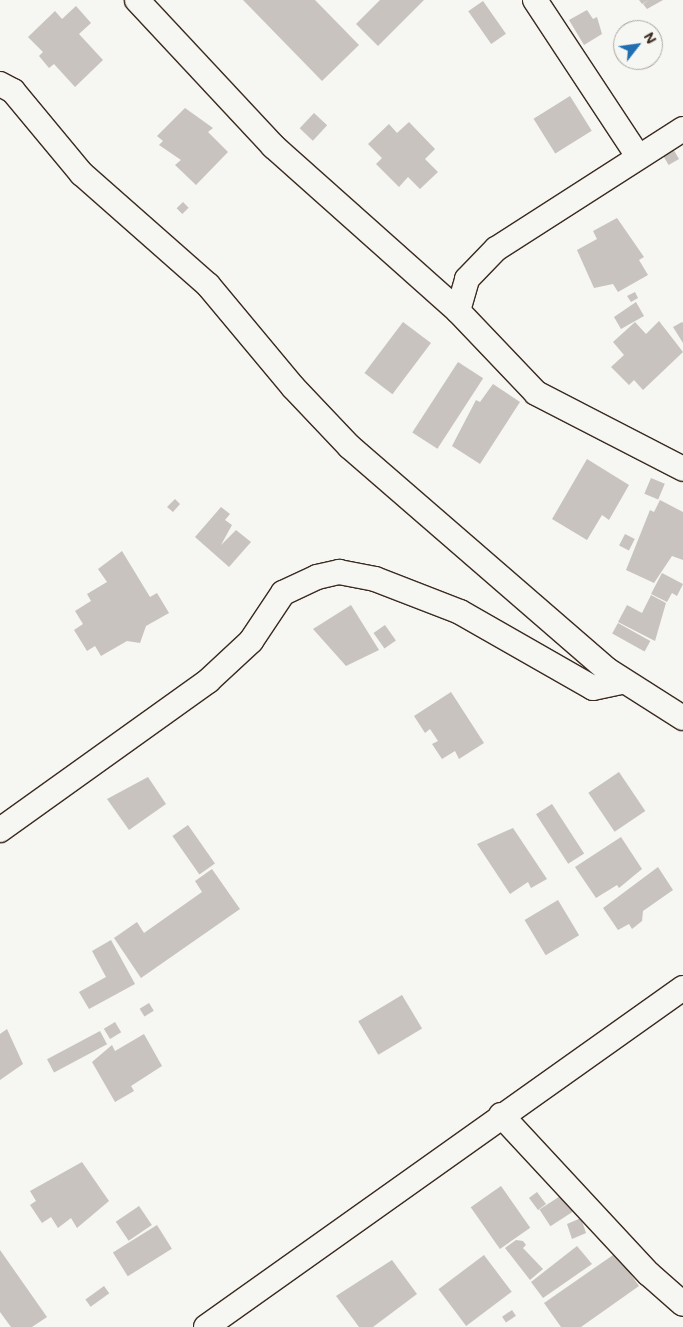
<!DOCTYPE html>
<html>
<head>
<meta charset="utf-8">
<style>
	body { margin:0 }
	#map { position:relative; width:683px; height:1327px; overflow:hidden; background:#f6f6f2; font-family:Mali,sans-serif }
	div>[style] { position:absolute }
	.building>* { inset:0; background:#c8c3be; transform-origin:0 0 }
	.roads { filter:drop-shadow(1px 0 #3b2a1e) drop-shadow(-1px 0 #3b2a1e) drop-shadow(0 1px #3b2a1e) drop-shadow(0 -1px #3b2a1e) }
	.minor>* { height:24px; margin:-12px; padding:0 12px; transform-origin:12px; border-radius:12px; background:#f6f6f2 }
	span { translate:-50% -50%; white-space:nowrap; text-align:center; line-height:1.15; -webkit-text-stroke:4px #f6f6f2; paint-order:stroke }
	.north { position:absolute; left:613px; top:20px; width:50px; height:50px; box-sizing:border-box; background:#f6f6f2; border:1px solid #aba49d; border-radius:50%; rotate:60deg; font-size:14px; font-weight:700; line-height:20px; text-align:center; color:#3b2a1e }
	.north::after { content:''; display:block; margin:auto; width:18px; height:22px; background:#1f6fb2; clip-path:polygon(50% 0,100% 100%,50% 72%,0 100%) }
</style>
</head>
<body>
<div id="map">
	<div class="building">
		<div style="clip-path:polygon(243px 0,315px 0,359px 45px,322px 81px)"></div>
		<div style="clip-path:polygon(380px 0,424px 0,378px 46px,356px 24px)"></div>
		<div style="clip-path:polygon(639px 0,663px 0,647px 9px,643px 4px,649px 0,642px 4px)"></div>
		<div style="left:483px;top:1px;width:40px;height:18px;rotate:55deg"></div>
		<div style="clip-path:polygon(76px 6px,91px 23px,79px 34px,103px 60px,75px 87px,54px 64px,49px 68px,39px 56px,43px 52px,28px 37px,55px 11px,62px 19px)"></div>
		<div style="clip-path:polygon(587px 10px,593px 19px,597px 17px,602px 34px,584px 45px,569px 20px)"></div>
		<div style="left:570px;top:96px;width:41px;height:43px;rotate:58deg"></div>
		<div style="clip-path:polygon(185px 108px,213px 128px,208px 132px,228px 152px,196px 185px,175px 165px,181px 160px,159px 145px,163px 141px,157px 136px)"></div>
		<div style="left:314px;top:113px;width:18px;height:21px;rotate:43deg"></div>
		<div style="clip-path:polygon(409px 122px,435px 149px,425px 159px,438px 172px,420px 189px,408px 177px,399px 187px,376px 164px,382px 158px,368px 144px,389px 124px,397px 133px)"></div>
		<div style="left:672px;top:147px;width:14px;height:12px;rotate:60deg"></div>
		<div style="left:183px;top:202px;width:8px;height:9px;rotate:45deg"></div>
		<div style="clip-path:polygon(617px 218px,644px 257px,639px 260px,648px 275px,618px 292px,613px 284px,594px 288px,577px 250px,597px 239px,593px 231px)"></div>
		<div style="clip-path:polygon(635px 292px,638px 298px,631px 302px,627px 296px)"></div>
		<div style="clip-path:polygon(636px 302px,644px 316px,621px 329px,614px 317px)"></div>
		<div style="clip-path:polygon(659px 321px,683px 352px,643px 390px,634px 380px,629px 385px,611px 367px,624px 355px,613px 342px,635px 322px,646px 334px)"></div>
		<div style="left:403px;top:322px;width:35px;height:64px;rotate:37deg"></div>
		<div style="clip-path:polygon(682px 322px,683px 323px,683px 343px,673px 327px)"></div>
		<div style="left:458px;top:362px;width:30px;height:84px;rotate:33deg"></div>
		<div style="clip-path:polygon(493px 384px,520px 402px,480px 464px,452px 446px,476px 400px,480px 402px)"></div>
		<div style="clip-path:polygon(587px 459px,629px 485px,609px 520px,602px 515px,587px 540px,552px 519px)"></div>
		<div style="left:651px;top:478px;width:15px;height:17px;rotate:23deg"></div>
		<div style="clip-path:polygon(175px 499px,180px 504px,173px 512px,167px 507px)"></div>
		<div style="clip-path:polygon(660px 500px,683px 512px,683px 560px,672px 556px,654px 583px,626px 570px,650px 510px,654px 512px)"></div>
		<div style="clip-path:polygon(221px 507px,230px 514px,225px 520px,232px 525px,221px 545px,236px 530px,251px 542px,229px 567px,195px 537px)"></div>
		<div style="left:625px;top:534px;width:11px;height:13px;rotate:27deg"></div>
		<div style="clip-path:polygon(122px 551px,150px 597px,157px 593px,169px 613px,146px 626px,140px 643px,127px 641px,101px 656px,95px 646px,87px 651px,74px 630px,83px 624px,75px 611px,91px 601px,87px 594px,107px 582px,98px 569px)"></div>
		<div style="clip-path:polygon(662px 573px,683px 584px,677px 596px,672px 593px,667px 602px,651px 594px)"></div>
		<div style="clip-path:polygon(651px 595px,666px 603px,655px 641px,618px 622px,627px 605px,642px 613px)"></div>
		<div style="clip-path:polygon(351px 605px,379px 650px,346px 666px,313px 629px)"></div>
		<div style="left:618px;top:623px;width:37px;height:12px;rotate:29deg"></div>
		<div style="left:385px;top:625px;width:19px;height:14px;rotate:55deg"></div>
		<div style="clip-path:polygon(451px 692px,484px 743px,459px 759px,455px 751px,442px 759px,432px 744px,438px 741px,430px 729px,425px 733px,414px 716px)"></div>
		<div style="left:619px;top:772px;width:47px;height:37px;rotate:56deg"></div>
		<div style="clip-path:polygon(148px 777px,166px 804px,129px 830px,107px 799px)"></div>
		<div style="left:552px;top:804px;width:59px;height:19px;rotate:57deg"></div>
		<div style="left:188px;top:825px;width:47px;height:19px;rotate:55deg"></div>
		<div style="clip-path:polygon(513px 828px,547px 879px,531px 888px,528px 882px,510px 894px,477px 844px)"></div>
		<div style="clip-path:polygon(621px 837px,642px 869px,619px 888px,617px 885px,596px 898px,575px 867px)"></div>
		<div style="clip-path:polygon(658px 867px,673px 890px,643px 911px,642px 921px,632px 929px,629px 924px,618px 930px,603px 908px)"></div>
		<div style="clip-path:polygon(212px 869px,240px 909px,141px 978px,114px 938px,137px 922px,144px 933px,202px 892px,195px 881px)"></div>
		<div style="left:558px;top:900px;width:41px;height:39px;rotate:59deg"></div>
		<div style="clip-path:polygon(111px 940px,135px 984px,89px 1009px,79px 992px,106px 977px,92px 951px)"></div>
		<div style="left:402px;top:995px;width:39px;height:51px;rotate:59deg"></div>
		<div style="left:149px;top:1003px;width:9px;height:11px;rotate:58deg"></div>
		<div style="left:115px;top:1022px;width:12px;height:13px;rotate:59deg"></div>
		<div style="clip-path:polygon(7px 1029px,23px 1064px,0 1080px,0 1034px)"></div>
		<div style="left:100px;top:1031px;width:15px;height:60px;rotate:62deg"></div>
		<div style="clip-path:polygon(144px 1034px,162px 1066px,131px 1086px,134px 1091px,115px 1102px,92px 1062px,112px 1045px,115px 1051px)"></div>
		<div style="clip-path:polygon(82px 1162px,109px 1201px,77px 1228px,71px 1218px,58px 1228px,51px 1217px,42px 1223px,30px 1205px,36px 1201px,30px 1191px)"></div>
		<div style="left:501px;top:1186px;width:51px;height:37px;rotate:55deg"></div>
		<div style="left:568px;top:1191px;width:20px;height:34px;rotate:57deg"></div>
		<div style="left:537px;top:1192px;width:15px;height:10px;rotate:53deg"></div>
		<div style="left:139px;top:1206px;width:23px;height:28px;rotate:56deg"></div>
		<div style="clip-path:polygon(581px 1218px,586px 1233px,572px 1239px,567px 1224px)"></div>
		<div style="left:157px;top:1225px;width:28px;height:52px;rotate:58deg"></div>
		<div style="clip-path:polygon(516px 1240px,523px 1241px,526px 1245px,523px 1248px,543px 1269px,530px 1280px,505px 1248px)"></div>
		<div style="clip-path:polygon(577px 1246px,592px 1264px,543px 1298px,531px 1282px)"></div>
		<div style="clip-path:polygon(0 1250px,47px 1317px,32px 1327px,11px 1327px,0 1312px)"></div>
		<div style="clip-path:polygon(616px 1253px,639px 1286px,581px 1327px,561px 1327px,544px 1303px)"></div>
		<div style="left:484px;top:1255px;width:46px;height:57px;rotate:53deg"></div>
		<div style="clip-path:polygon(392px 1260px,417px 1294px,373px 1327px,359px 1327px,336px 1296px)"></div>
		<div style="left:104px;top:1286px;width:9px;height:23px;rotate:54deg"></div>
		<div style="left:512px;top:1310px;width:7px;height:12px;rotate:56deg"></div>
	</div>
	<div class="roads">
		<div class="minor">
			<div style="left:137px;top:0;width:200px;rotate:47deg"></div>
			<div style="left:273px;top:146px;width:248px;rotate:41.7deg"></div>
			<div style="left:458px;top:311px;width:113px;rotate:46.4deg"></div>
			<div style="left:536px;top:393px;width:165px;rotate:27.3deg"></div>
			<div style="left:535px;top:0;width:187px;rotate:56.6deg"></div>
			<div style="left:0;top:84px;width:15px;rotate:28deg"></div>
			<div style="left:13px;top:91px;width:108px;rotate:50.3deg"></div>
			<div style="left:82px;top:174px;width:168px;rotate:41.4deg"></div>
			<div style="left:208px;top:285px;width:133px;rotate:50.2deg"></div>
			<div style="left:293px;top:387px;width:83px;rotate:46.5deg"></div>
			<div style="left:350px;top:447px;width:339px;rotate:40.9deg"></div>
			<div style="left:606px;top:669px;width:91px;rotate:32.5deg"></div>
			<div style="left:458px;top:311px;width:33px;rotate:-74deg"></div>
			<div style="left:467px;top:279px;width:42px;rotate:-46deg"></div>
			<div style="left:496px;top:249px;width:222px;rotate:-32.7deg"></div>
			<div style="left:0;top:830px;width:256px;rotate:-35.6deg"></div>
			<div style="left:208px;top:681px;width:59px;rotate:-42.9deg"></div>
			<div style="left:251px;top:641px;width:58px;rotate:-56.3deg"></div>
			<div style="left:283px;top:593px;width:38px;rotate:-25deg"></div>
			<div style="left:317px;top:577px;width:23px;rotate:-13deg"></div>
			<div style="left:339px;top:572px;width:37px;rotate:11deg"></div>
			<div style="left:375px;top:579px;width:91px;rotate:21.2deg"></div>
			<div style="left:460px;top:612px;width:153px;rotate:29.7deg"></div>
			<div style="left:593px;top:688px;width:30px;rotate:-12deg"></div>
			<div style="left:501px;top:1115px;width:217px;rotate:47.1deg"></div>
			<div style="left:649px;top:1274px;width:45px;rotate:41.4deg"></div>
			<div style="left:206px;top:1327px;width:585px;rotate:-35.4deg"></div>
		</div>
	</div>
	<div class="north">N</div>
</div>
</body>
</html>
